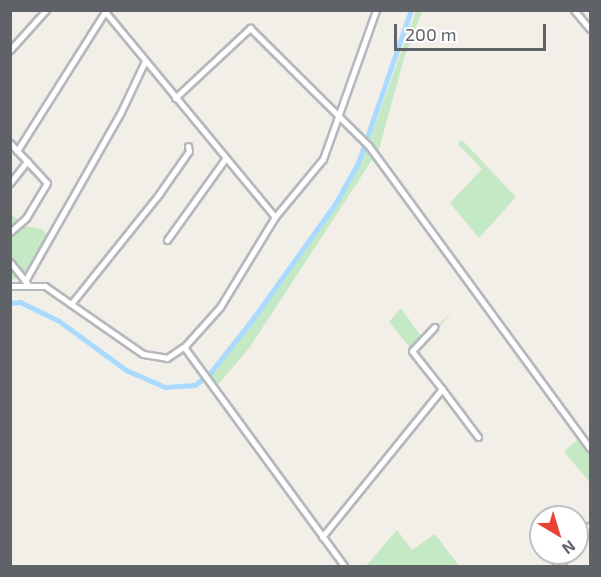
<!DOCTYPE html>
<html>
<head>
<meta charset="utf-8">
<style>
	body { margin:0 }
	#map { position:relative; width:601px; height:577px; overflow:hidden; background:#f1efe8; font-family:"Exo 2",sans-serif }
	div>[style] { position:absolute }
	.green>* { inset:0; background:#c5e8c5 }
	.canal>* { height:5px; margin:-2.5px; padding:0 2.5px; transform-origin:2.5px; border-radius:2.5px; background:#aadaff }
	.roads { filter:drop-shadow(2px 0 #b5b8bc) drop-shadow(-2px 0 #b5b8bc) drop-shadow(0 2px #b5b8bc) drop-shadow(0 -2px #b5b8bc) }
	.minor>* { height:5px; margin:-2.5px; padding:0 2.5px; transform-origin:2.5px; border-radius:2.5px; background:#fff }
	.secondary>* { height:8px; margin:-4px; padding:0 4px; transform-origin:4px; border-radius:4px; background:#fff }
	span { translate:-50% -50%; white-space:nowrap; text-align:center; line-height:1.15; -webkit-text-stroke:4.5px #fff; paint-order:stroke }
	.frame { position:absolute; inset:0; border:12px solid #5f6368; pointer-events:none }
	.north { position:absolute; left:529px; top:505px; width:60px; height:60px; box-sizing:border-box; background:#fff; border:2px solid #bfc1c3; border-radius:50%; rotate:142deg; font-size:16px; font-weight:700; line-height:24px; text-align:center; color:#5f6368 }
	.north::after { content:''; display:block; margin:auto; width:21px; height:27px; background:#ea4335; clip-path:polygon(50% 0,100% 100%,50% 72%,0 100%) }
	.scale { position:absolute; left:394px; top:24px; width:152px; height:27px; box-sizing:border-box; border:3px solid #5f6368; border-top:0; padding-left:8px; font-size:18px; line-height:21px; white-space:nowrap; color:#5f6368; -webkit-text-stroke:4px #fff; paint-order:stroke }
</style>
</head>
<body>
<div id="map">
	<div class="green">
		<div style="clip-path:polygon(416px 11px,422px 11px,404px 58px,378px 153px,369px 141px)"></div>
		<div style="clip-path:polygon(462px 140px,516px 197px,479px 238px,450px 203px,482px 169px,458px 144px)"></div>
		<div style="clip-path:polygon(366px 145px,383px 170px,372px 160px,250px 347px,216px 387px,209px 378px,337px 205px)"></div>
		<div style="clip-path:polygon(10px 213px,25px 226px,42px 229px,51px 238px,47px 249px,21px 277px,11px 280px)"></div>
		<div style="clip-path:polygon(401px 308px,423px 339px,452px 312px,426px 343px,423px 339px,410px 348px,389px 322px)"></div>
		<div style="clip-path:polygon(580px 437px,590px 450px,590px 482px,564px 452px)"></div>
		<div style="clip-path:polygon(397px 530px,412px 550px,435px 534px,459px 566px,366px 566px)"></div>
	</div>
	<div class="canal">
		<div style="left:10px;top:303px;width:10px;rotate:-6deg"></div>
		<div style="left:20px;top:302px;width:43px;rotate:26deg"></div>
		<div style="left:59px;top:321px;width:83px;rotate:36.2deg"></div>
		<div style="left:126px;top:370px;width:43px;rotate:23.6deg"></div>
		<div style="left:165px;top:387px;width:30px;rotate:-4deg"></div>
		<div style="left:195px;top:385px;width:19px;rotate:-39deg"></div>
		<div style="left:210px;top:373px;width:71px;rotate:-51.8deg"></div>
		<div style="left:254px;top:317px;width:139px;rotate:-54.4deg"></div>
		<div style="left:335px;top:204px;width:47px;rotate:-60.7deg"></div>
		<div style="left:358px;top:163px;width:162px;rotate:-70.9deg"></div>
	</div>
	<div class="roads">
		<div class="minor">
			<div style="left:574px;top:10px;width:25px;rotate:50deg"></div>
			<div style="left:10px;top:50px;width:54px;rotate:-48deg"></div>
			<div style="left:175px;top:98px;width:103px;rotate:-43deg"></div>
			<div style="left:250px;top:28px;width:166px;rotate:44.8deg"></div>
			<div style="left:368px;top:145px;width:376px;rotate:53.8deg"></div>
			<div style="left:10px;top:143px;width:54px;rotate:47.2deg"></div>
			<div style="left:47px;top:183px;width:41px;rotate:121deg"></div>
			<div style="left:26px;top:218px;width:21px;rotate:139deg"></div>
			<div style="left:17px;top:151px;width:165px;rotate:-57.7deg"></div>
			<div style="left:10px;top:183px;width:28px;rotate:-52deg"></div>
			<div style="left:275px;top:217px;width:75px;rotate:-50.4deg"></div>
			<div style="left:323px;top:159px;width:158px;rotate:-70.4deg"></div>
			<div style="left:167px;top:240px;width:100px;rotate:-54.4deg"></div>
			<div style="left:10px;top:262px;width:27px;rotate:51deg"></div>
			<div style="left:25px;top:281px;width:192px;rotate:-60.4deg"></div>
			<div style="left:120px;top:114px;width:59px;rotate:-64.7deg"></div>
			<div style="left:10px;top:286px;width:35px"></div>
			<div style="left:45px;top:286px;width:119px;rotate:34.8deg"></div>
			<div style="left:143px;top:354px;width:24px;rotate:9deg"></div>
			<div style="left:167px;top:358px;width:23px;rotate:-34deg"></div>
			<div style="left:186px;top:345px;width:51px;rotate:-48.2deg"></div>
			<div style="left:220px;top:307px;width:105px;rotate:-58.6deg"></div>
			<div style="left:275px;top:217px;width:268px;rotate:-129.6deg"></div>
			<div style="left:71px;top:304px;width:141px;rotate:-51.3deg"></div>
			<div style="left:159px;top:194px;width:52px;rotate:-55.1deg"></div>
			<div style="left:189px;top:151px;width:5px;rotate:-101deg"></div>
			<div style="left:184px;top:347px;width:271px;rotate:53.8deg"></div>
			<div style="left:442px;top:389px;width:60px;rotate:53.1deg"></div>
			<div style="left:322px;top:537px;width:191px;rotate:-51deg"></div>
			<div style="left:442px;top:389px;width:48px;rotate:-128.3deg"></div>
			<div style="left:412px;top:351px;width:33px;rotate:-47deg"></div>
		</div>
		<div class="secondary">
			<div style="left:577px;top:544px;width:21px;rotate:-51deg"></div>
			<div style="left:558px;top:566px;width:17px;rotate:-50deg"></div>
		</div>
	</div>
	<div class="frame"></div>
	<div class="north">N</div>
	<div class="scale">200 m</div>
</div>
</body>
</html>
